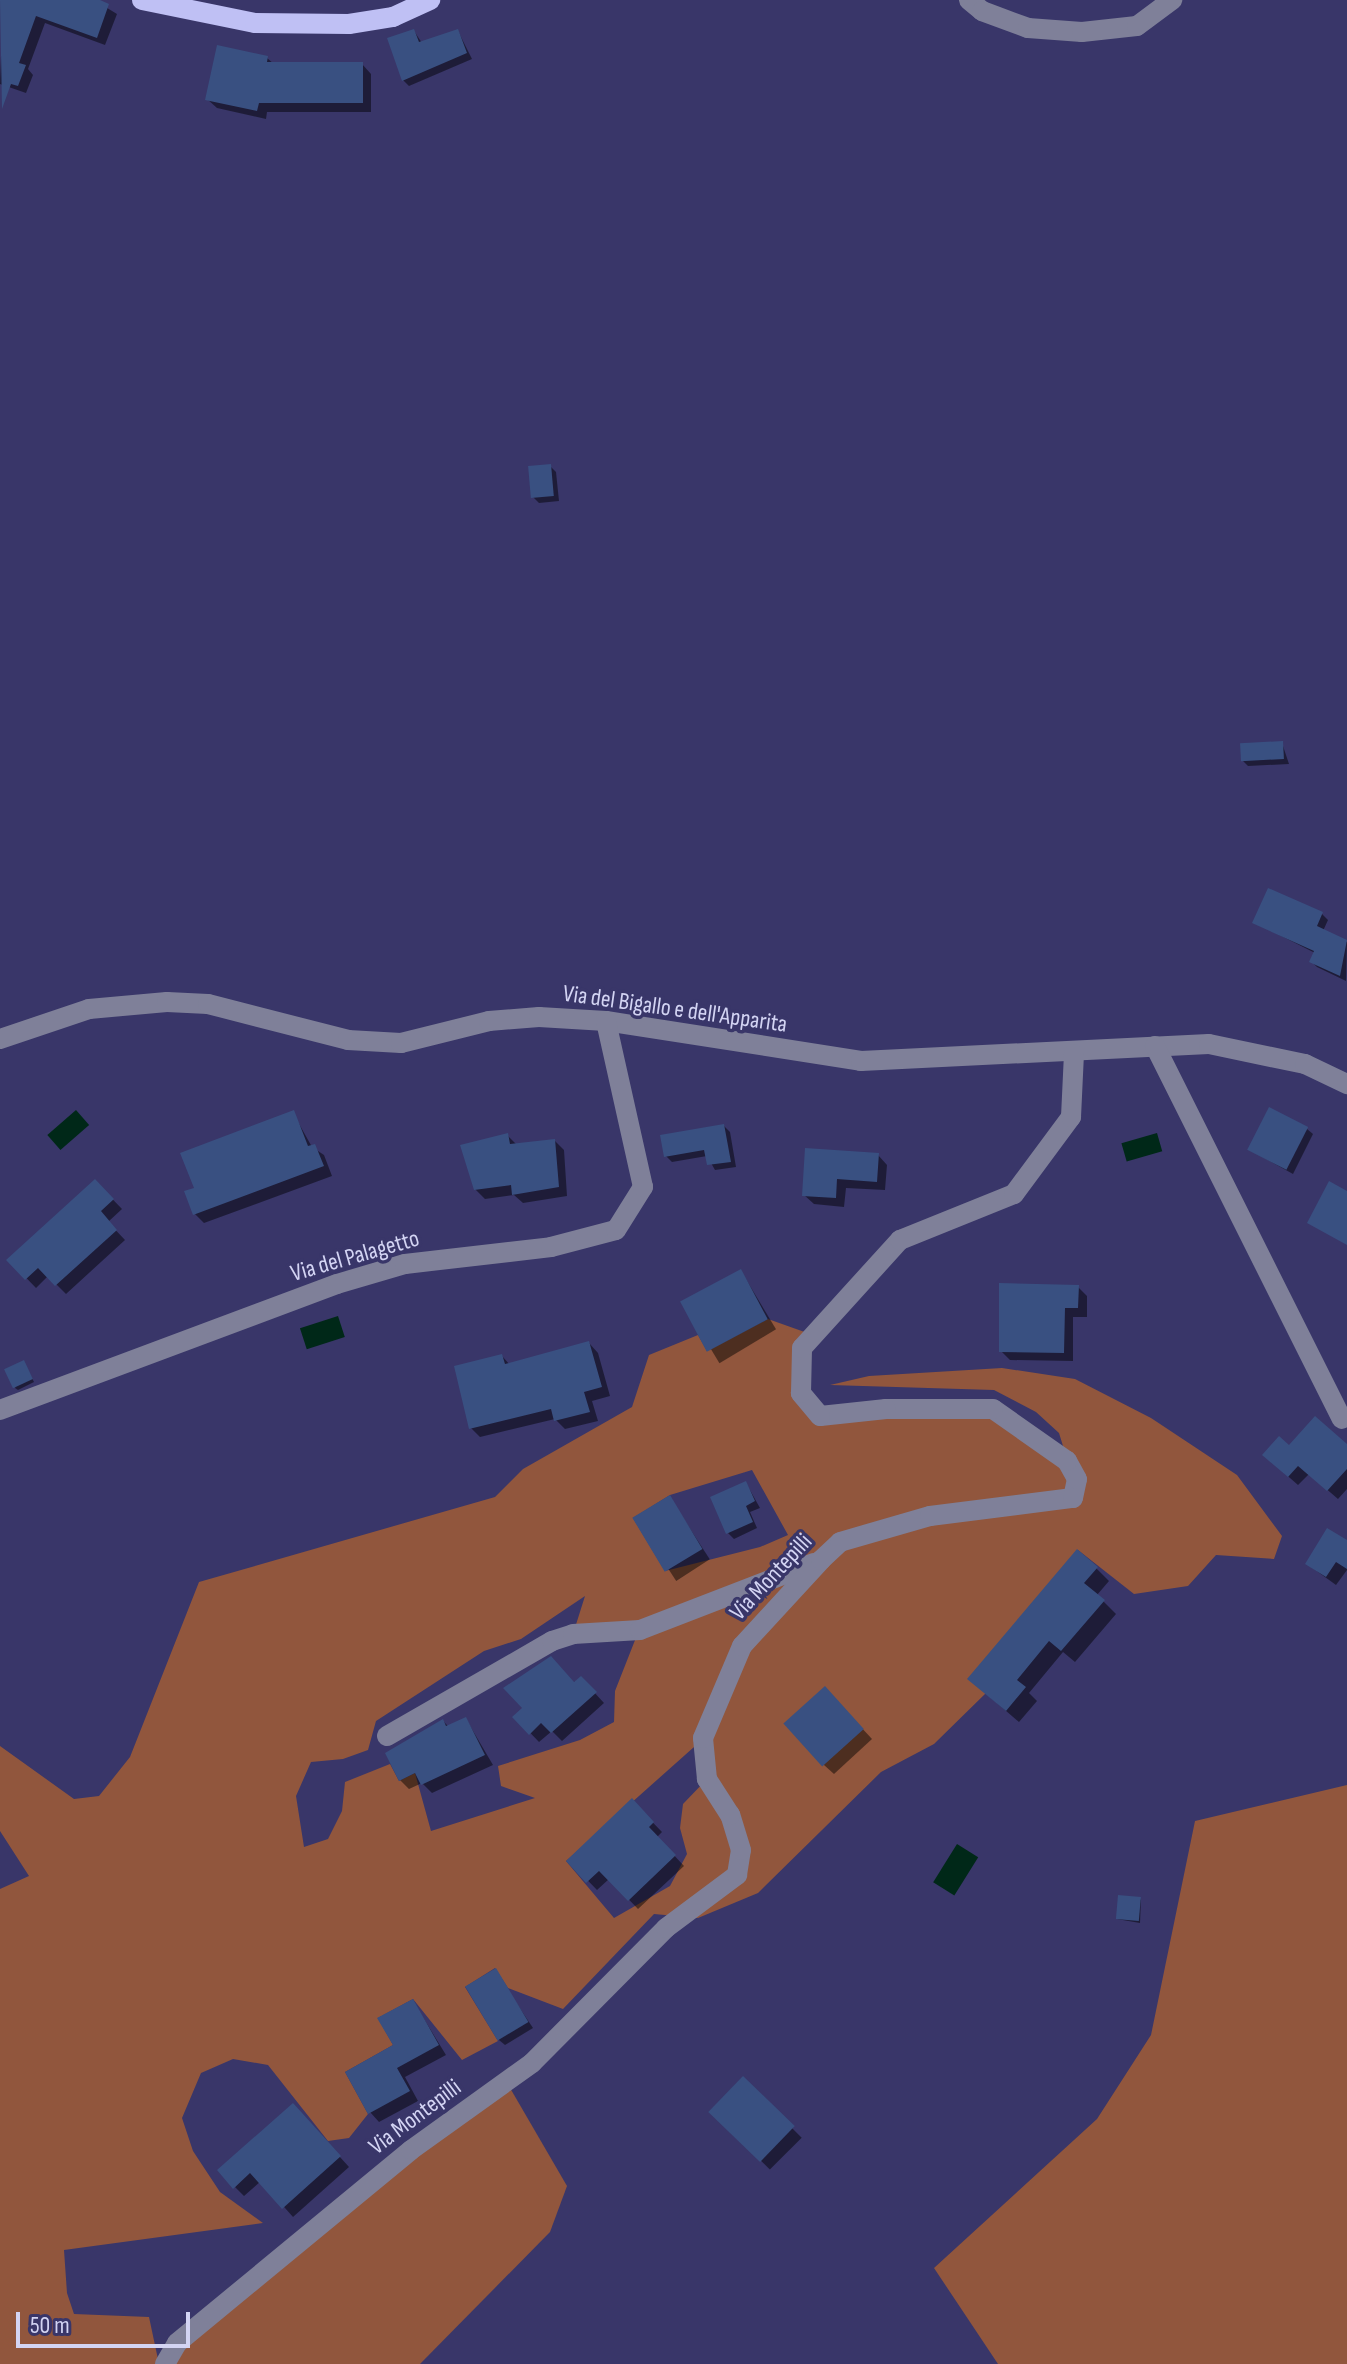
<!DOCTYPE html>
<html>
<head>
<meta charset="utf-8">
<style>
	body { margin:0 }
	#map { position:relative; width:1347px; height:2364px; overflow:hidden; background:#393669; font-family:"Sofia Sans Condensed",sans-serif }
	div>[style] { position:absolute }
	.green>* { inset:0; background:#91563d }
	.water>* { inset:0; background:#002818; transform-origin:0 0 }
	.shadow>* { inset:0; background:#0007; transform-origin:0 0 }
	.building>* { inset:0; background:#395081; transform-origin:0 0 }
	.minor>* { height:20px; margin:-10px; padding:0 10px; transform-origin:10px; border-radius:10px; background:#7f8099 }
	.major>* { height:20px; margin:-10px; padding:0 10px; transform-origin:10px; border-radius:10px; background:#bfc0f4 }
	span { translate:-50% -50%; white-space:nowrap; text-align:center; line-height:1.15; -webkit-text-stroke:7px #393669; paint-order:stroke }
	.street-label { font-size:24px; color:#d3d4f3 }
	.scale { position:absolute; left:16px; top:2312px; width:174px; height:36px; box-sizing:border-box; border:4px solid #d3d4f3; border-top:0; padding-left:10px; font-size:24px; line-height:28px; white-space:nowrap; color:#d3d4f3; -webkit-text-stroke:6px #393669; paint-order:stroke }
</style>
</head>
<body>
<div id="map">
	<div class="green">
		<div style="clip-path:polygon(evenodd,768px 1319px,813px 1335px,801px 1393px,820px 1416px,993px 1409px,1067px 1459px,1059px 1433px,1036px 1412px,994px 1390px,830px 1385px,869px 1376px,1002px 1368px,1075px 1379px,1151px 1418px,1237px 1475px,1282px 1536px,1274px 1559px,1216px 1555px,1188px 1586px,1134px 1594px,1078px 1550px,985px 1694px,934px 1744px,881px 1772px,758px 1893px,698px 1918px,654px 1914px,563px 2009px,508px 1988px,495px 1968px,465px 1987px,498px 2041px,462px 2060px,413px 1999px,378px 2018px,393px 2045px,345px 2072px,368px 2114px,349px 2138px,328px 2141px,268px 2065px,233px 2059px,201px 2073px,182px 2118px,193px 2151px,220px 2192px,263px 2223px,64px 2250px,67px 2293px,74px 2314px,149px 2317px,159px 2364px,0 2364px,0 1889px,29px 1876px,0 1831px,0 1746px,74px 1799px,99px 1796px,130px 1757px,199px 1582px,495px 1497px,523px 1469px,632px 1407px,649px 1355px,698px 1335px,707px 1351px,768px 1319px,752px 1470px,788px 1535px,760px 1547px,665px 1571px,633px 1518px,670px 1495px,752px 1470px,768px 1319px,585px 1596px,573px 1634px,639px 1630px,615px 1691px,614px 1722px,580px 1740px,498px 1766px,501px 1786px,535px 1798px,431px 1831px,415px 1773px,399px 1781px,390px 1764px,345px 1782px,342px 1811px,328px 1839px,304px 1847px,296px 1796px,311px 1762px,343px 1759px,368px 1750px,376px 1721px,484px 1651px,521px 1639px,585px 1596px,768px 1319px,703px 1739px,707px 1779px,683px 1804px,680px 1828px,687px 1854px,670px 1886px,614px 1918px,566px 1861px,703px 1739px)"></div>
		<div style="clip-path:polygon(1347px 1785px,1347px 2364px,998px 2364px,934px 2268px,1097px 2119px,1151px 2035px,1195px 1821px)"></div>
		<div style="clip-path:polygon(506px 2081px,567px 2186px,550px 2232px,420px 2364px,165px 2364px)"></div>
	</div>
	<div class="water">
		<div style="left:76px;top:1110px;width:20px;height:38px;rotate:49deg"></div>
		<div style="left:1157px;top:1133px;width:19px;height:37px;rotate:74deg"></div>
		<div style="left:338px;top:1316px;width:22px;height:40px;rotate:72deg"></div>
		<div style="left:957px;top:1844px;width:25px;height:45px;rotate:32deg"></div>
	</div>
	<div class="shadow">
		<div style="clip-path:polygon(3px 0,94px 0,117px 14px,105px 45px,45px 23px,28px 69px,33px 75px,26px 93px,0 84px)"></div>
		<div style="clip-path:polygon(414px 31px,422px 43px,458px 31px,472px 59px,409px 86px,403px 80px)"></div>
		<div style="clip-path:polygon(267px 58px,274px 64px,362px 64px,371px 74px,371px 112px,267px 112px,266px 119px,217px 108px,207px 99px)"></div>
		<div style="clip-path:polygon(550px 466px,556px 472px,559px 501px,539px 503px,533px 497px)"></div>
		<div style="clip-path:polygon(1282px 743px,1289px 764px,1248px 766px,1242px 760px)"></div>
		<div style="clip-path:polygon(1322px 914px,1328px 920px,1323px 931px,1347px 942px,1346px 981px,1317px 967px,1311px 961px,1315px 953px,1254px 922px)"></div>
		<div style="clip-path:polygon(293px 1113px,312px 1147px,324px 1155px,332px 1176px,204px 1223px,194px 1213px,196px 1189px)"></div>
		<div style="clip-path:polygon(724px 1126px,730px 1132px,736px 1167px,715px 1170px,707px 1156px,672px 1162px,666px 1156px)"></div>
		<div style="clip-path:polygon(1307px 1129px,1313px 1134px,1293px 1174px,1250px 1150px)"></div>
		<div style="clip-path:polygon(507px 1135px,517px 1145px,555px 1141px,564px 1150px,567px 1196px,523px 1203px,514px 1195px,485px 1199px,475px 1189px)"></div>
		<div style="clip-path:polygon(878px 1155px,887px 1165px,885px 1190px,846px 1188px,844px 1207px,814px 1204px,804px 1195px)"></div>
		<div style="clip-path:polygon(95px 1181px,122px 1209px,108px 1222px,125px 1240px,66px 1294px,48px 1276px,36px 1288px,9px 1260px)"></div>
		<div style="left:741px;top:1271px;width:68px;height:66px;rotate:59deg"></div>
		<div style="clip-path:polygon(1078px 1287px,1087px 1296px,1087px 1317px,1073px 1317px,1073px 1361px,1010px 1360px,1001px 1351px)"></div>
		<div style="clip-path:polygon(589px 1343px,598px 1353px,610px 1396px,592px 1401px,598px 1421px,565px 1429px,555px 1419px,480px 1437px,471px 1428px,502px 1356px,510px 1365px)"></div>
		<div style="clip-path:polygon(25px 1365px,34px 1382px,18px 1390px,15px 1388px)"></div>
		<div style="clip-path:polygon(1347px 1447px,1347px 1489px,1338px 1499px,1309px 1474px,1298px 1485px,1274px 1464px,1289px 1448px)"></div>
		<div style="clip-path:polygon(746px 1483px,760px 1508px,750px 1512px,757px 1528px,734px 1539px,728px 1533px)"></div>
		<div style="left:670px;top:1498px;width:73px;height:40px;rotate:57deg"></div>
		<div style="clip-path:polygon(1347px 1543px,1347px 1570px,1336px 1585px,1307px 1564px)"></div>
		<div style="clip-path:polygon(1096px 1568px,1109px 1581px,1097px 1595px,1116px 1614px,1075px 1662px,1063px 1652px,1029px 1693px,1037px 1701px,1019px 1722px,983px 1691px)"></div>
		<div style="clip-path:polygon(581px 1678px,604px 1703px,562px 1741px,552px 1731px,539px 1742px,515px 1717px)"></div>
		<div style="clip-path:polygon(834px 1698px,872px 1739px,834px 1774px,824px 1765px)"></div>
		<div style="clip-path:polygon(466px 1719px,493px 1765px,432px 1793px,422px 1783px,409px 1789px,400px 1780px,443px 1721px,449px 1727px)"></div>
		<div style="clip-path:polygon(632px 1801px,662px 1832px,657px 1837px,684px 1866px,638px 1909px,609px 1879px,597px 1890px,569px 1861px)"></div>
		<div style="clip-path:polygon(1141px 1899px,1140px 1923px,1117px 1919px)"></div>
		<div style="clip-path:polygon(495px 1971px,533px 2028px,505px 2045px,499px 2040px)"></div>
		<div style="clip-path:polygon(413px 2001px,446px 2055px,405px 2077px,418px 2101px,379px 2122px,370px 2112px)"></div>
		<div style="left:743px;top:2079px;width:83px;height:45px;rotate:45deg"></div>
		<div style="clip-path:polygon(302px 2115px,349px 2167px,293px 2217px,261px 2181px,244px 2196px,235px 2187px)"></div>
	</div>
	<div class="building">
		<div style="clip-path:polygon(0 0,100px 0,109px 4px,97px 38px,36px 16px,19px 63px,26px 65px,18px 86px,11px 84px,2px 109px)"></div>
		<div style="clip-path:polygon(414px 29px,419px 42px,458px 29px,467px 53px,402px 81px,387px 38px)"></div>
		<div style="clip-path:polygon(217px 45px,268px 56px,267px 62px,363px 62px,363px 103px,259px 103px,257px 111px,205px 100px)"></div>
		<div style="left:551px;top:464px;width:32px;height:23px;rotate:85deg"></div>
		<div style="left:1283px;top:741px;width:18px;height:43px;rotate:87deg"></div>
		<div style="clip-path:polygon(1268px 888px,1323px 912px,1317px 926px,1347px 940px,1340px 976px,1309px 962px,1314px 951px,1252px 923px)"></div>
		<div style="left:1269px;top:1107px;width:44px;height:48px;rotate:27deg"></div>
		<div style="clip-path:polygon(294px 1110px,308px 1146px,315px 1144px,324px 1166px,193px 1215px,184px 1191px,194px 1188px,180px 1153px)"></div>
		<div style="clip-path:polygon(724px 1124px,731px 1162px,707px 1165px,704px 1150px,664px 1157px,660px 1135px)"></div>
		<div style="clip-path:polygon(508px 1133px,510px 1144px,555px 1139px,559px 1187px,512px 1195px,511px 1185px,474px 1190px,460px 1145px)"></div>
		<div style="clip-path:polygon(805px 1148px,879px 1153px,877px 1182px,837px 1179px,836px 1198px,802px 1196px)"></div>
		<div style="clip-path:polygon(95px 1179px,114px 1199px,101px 1211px,117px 1230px,55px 1286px,38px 1268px,25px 1280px,6px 1260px)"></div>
		<div style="clip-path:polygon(1329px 1181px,1347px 1191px,1347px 1245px,1307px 1223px)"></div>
		<div style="left:741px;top:1269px;width:57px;height:69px;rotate:62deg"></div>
		<div style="clip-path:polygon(999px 1283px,1079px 1285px,1078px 1308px,1065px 1308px,1064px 1353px,999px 1352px)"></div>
		<div style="clip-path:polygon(589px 1341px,602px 1387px,584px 1392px,590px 1412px,554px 1421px,551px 1409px,469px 1429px,454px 1366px,502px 1354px,505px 1364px)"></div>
		<div style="left:24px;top:1360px;width:21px;height:22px;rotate:65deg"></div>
		<div style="clip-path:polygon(1315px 1416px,1347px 1444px,1347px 1469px,1327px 1491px,1298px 1466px,1288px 1477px,1262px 1455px,1279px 1436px,1289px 1445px)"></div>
		<div style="clip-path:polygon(746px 1481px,755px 1501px,746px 1506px,753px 1522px,726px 1534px,710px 1497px)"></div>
		<div style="left:670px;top:1495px;width:63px;height:44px;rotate:59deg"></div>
		<div style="clip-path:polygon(1327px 1528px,1347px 1540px,1347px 1569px,1336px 1562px,1326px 1577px,1305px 1564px)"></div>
		<div style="clip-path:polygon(1077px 1549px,1098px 1567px,1084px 1583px,1105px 1600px,1061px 1651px,1049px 1641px,1017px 1680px,1026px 1687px,1006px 1711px,967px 1679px)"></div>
		<div style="clip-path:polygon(551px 1656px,574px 1682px,581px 1676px,597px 1692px,551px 1733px,541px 1723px,529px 1735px,512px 1717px,522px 1708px,503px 1688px)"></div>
		<div style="left:825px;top:1686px;width:58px;height:56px;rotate:48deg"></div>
		<div style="clip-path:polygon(466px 1717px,485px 1755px,421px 1785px,415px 1773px,399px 1781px,385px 1753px,443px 1719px,446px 1726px)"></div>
		<div style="clip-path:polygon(632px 1798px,654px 1822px,649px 1827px,676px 1855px,628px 1901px,599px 1871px,586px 1883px,566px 1861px)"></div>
		<div style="left:1118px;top:1895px;width:23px;height:24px;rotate:5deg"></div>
		<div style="left:496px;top:1968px;width:63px;height:36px;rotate:59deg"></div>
		<div style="clip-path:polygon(413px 1999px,439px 2045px,397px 2068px,410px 2091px,368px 2114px,345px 2072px,393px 2045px,377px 2018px)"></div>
		<div style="left:743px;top:2076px;width:72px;height:50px;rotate:44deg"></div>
		<div style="clip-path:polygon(293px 2103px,341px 2156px,282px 2209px,250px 2173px,233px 2189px,217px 2170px)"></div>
	</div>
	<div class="minor">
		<div style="left:969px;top:0;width:17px;rotate:40deg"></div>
		<div style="left:982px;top:11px;width:49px;rotate:20.3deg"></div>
		<div style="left:1028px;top:28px;width:54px;rotate:4.2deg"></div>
		<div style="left:1082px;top:32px;width:55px;rotate:-6.2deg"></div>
		<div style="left:1137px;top:26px;width:44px;rotate:-36.6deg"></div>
		<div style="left:0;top:1039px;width:94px;rotate:-18.6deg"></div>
		<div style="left:89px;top:1009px;width:78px;rotate:-5.1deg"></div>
		<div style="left:167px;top:1002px;width:41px;rotate:2.8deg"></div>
		<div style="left:208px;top:1004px;width:145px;rotate:14.4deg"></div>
		<div style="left:348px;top:1040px;width:53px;rotate:3.2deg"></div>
		<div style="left:401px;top:1043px;width:91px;rotate:-14deg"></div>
		<div style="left:489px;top:1021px;width:50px;rotate:-4.6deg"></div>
		<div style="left:539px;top:1017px;width:67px;rotate:3.4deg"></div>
		<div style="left:606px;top:1021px;width:258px;rotate:8.9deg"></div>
		<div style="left:861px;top:1061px;width:348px;rotate:-2.8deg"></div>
		<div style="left:1209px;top:1044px;width:98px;rotate:11.8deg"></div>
		<div style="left:1305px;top:1064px;width:47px;rotate:25.5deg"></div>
		<div style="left:1155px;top:1046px;width:417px;rotate:63.4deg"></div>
		<div style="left:0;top:1410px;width:360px;rotate:-20.5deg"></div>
		<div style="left:337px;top:1284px;width:71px;rotate:-16.4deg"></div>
		<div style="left:405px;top:1264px;width:147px;rotate:-6.6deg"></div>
		<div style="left:551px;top:1247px;width:67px;rotate:-14.7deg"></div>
		<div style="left:616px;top:1230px;width:51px;rotate:-57.9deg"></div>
		<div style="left:643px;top:1187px;width:170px;rotate:-102.6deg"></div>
		<div style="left:387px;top:1736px;width:190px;rotate:-29.9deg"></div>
		<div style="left:552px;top:1641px;width:22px;rotate:-18deg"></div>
		<div style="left:573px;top:1634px;width:67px;rotate:-3.4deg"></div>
		<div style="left:640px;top:1630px;width:186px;rotate:-21.1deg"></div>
		<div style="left:165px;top:2364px;width:24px;rotate:-60deg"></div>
		<div style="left:177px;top:2343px;width:303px;rotate:-39.5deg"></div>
		<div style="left:411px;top:2150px;width:149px;rotate:-35.7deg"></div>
		<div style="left:532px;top:2063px;width:190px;rotate:-45.2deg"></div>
		<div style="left:666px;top:1928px;width:89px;rotate:-36.7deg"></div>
		<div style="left:737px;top:1875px;width:25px;rotate:-81deg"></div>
		<div style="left:741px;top:1850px;width:37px;rotate:-107deg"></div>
		<div style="left:730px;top:1815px;width:43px;rotate:-122.6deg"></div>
		<div style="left:707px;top:1779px;width:41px;rotate:-95.6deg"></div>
		<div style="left:703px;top:1738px;width:100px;rotate:-67deg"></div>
		<div style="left:742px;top:1646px;width:117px;rotate:-47.4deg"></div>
		<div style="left:821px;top:1560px;width:26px;rotate:-43deg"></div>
		<div style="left:840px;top:1542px;width:94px;rotate:-16.1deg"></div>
		<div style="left:930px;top:1516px;width:144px;rotate:-7.2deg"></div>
		<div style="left:1073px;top:1498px;width:19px;rotate:-78deg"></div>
		<div style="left:1077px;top:1479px;width:21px;rotate:-119deg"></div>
		<div style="left:1067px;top:1461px;width:90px;rotate:-144.9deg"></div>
		<div style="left:993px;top:1409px;width:107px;rotate:180deg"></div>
		<div style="left:886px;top:1409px;width:66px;rotate:173.9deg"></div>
		<div style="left:820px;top:1416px;width:30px;rotate:-130deg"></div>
		<div style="left:801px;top:1393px;width:45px;rotate:-88.7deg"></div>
		<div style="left:802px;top:1348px;width:146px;rotate:-47.8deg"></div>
		<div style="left:900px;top:1240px;width:123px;rotate:-22deg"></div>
		<div style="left:1014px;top:1194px;width:96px;rotate:-53.5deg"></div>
		<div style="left:1071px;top:1117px;width:63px;rotate:-87.3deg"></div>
	</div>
	<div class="major">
		<div style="left:142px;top:0;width:115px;rotate:11.5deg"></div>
		<div style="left:255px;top:23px;width:94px;rotate:0.6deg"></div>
		<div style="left:349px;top:24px;width:45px;rotate:-9deg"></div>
		<div style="left:393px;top:17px;width:41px;rotate:-24.7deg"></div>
	</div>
	<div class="street-label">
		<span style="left:675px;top:1009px;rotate:8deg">Via del Bigallo e dell'Apparita</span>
		<span style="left:355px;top:1256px;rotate:-16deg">Via del Palagetto</span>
		<span style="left:771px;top:1577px;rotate:-47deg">Via Montepilli</span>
		<span style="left:415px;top:2117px;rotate:-37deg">Via Montepilli</span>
	</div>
	<div class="scale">50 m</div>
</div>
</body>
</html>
